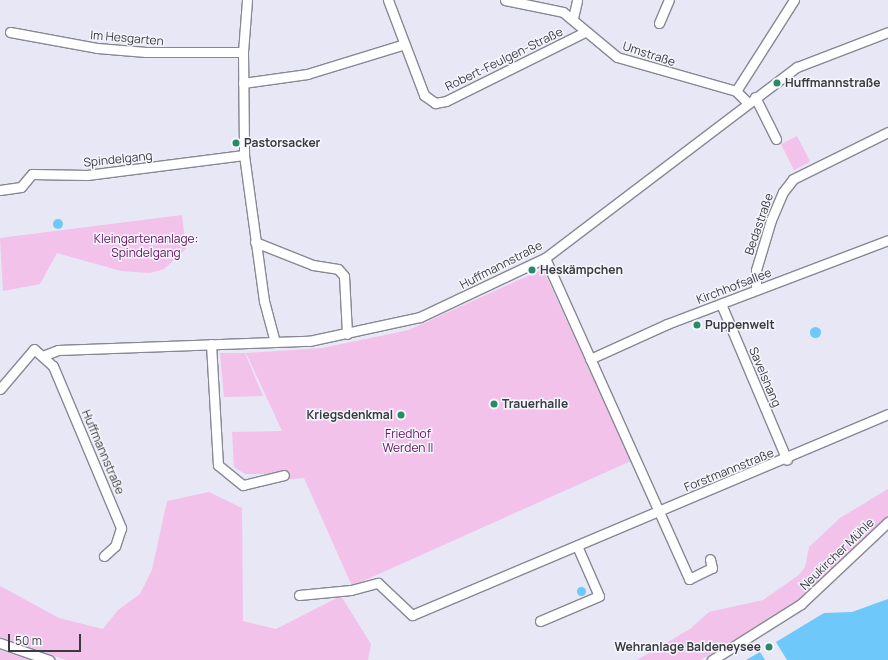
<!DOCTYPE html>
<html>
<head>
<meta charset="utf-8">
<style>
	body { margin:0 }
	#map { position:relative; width:888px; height:660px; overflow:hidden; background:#e7e7f5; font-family:Manrope,sans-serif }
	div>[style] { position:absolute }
	.green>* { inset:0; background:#f2c2eb; transform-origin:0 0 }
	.water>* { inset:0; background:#6ec8fa }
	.round { border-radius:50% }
	.roads { filter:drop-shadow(1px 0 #888894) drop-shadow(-1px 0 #888894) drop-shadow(0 1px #888894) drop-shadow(0 -1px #888894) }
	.minor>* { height:9px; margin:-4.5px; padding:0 4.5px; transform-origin:4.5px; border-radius:4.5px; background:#fff }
	.dots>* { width:11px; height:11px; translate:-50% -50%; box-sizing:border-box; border:2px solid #f5f5fd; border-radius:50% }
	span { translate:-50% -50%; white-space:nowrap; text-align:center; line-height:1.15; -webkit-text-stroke:3px #f5f5fd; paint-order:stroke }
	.street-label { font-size:12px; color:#3a3b40 }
	.poi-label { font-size:12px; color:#3a3b40; font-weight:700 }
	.left { translate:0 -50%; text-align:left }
	.right { translate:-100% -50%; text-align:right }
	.park-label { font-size:12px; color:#63135e }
	.scale { position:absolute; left:8px; top:634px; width:73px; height:18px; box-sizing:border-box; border:2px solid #3a3b40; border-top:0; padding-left:5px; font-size:12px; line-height:14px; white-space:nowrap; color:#3a3b40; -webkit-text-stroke:3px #f5f5fd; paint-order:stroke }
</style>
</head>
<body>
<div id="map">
	<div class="green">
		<div style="left:797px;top:136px;width:29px;height:18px;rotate:63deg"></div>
		<div style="clip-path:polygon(182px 215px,186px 249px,164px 269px,150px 273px,121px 271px,57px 253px,40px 284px,3px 291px,0 238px)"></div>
		<div style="clip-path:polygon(543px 269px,631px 461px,352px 586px,304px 478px,283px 480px,281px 474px,245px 474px,234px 467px,232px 432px,282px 431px,246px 353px,322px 348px,409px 330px)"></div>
		<div style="clip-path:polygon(220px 353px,245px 353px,263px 396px,224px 397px)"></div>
		<div style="clip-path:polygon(888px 489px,888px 515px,804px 597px,701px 660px,637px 660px,690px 629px,709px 612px,763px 600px,799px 575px,805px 567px,809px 547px,840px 518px)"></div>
		<div style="clip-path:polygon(209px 492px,242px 508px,243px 621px,276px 629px,341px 596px,371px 644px,368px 660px,66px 660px,0 637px,0 586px,59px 618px,103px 629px,118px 610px,140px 594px,152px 570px,167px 501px)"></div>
		<div style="clip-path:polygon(0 650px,2px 651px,31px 660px,0 660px)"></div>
	</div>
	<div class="water">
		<div class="round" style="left:53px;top:219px;width:10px;height:10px"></div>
		<div class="round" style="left:809.5px;top:326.5px;width:11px;height:11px"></div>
		<div class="round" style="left:576.5px;top:586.5px;width:9px;height:9px"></div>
		<div style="clip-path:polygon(888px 599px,888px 660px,787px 660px,776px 642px,824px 613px,852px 612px)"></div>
		<div style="clip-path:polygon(760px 652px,765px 660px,746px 660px)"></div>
	</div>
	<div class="roads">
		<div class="minor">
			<div style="left:247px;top:0;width:52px;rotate:94.4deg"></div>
			<div style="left:243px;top:52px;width:103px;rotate:89.4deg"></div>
			<div style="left:244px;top:155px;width:147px;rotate:82.2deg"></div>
			<div style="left:264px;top:301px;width:42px;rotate:75deg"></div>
			<div style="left:388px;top:0;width:102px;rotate:69.2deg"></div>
			<div style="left:424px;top:95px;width:14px;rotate:36deg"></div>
			<div style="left:435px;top:103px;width:11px;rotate:-10deg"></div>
			<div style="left:446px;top:101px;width:155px;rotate:-26.4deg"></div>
			<div style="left:505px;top:0;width:59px;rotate:11.7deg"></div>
			<div style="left:563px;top:12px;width:70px;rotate:39.8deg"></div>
			<div style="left:617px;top:57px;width:124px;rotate:15.9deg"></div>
			<div style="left:736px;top:91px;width:17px;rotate:45deg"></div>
			<div style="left:573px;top:18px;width:18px;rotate:-77deg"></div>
			<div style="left:659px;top:23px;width:25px;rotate:-67deg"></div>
			<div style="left:10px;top:32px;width:88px;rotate:10.4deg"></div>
			<div style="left:97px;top:48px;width:49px;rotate:4.7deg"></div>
			<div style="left:146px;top:52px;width:97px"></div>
			<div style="left:243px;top:83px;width:65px;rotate:-8deg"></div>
			<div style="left:307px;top:74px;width:102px;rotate:-17deg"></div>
			<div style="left:736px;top:91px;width:108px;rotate:-57.5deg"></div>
			<div style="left:755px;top:97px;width:47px;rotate:63.4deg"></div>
			<div style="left:0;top:190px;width:21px;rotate:-8deg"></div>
			<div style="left:21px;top:187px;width:17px;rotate:-50deg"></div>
			<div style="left:32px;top:174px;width:55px;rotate:1deg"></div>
			<div style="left:87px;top:175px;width:158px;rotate:-7.3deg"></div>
			<div style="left:255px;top:242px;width:62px;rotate:21.6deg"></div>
			<div style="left:313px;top:265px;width:25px;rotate:9deg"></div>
			<div style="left:338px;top:269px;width:9px;rotate:49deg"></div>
			<div style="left:344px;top:276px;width:58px;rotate:87deg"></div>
			<div style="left:545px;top:258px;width:352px;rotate:65.8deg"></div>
			<div style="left:689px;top:579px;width:25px;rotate:-26deg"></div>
			<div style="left:712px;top:568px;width:9px;rotate:-103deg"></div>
			<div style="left:756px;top:290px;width:20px;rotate:-90deg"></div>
			<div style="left:756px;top:270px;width:52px;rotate:-73.3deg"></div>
			<div style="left:771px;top:220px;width:30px;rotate:-67deg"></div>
			<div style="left:783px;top:192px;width:16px;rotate:-52deg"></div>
			<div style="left:793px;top:179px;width:106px;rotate:-26.3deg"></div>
			<div style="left:721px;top:304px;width:169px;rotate:67.1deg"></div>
			<div style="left:211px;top:344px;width:121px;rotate:86.7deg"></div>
			<div style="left:218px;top:465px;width:32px;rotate:39deg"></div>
			<div style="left:243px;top:485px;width:42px;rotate:-13.7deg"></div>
			<div style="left:45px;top:355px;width:14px;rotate:-21deg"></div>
			<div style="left:58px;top:350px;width:251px;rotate:-2.1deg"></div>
			<div style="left:309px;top:341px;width:114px;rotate:-12.2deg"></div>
			<div style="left:420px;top:317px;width:138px;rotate:-25.3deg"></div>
			<div style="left:545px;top:258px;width:316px;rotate:-37.2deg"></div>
			<div style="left:797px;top:67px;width:97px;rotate:-21deg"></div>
			<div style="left:590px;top:359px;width:85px;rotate:-24.4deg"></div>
			<div style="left:667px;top:324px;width:236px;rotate:-20.8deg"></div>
			<div style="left:0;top:389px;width:52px;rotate:-49.6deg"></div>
			<div style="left:34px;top:349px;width:25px;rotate:42deg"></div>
			<div style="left:53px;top:366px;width:176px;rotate:67.2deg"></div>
			<div style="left:121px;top:528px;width:19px;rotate:108deg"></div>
			<div style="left:115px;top:546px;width:15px;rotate:138deg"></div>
			<div style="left:299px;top:595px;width:52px;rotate:-5.5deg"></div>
			<div style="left:351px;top:590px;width:28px;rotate:-15deg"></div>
			<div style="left:378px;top:583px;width:47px;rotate:43.3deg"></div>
			<div style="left:412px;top:615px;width:517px;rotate:-22.89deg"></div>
			<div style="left:540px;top:621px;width:64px;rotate:-23deg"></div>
			<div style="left:599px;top:596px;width:55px;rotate:-113.7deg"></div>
			<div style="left:0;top:643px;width:52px;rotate:19.1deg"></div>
			<div style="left:712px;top:660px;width:105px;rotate:-32.2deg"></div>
			<div style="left:801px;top:604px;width:120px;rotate:-43.3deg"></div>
		</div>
	</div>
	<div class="dots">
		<div style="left:777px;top:83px;background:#288b65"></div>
		<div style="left:236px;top:143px;background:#288b65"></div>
		<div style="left:532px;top:270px;background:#288b65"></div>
		<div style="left:697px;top:325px;background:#288b65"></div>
		<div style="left:494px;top:404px;background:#288b65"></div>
		<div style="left:401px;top:415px;background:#288b65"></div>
		<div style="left:769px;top:647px;background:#288b65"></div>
	</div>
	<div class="street-label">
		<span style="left:127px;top:38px;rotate:5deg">Im Hesgarten</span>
		<span style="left:649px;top:54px;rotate:18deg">Umstraße</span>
		<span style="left:504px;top:59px;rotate:-26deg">Robert-Feulgen-Straße</span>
		<span style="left:118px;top:159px;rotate:-6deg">Spindelgang</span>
		<span style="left:759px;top:224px;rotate:-71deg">Bedastraße</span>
		<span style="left:501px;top:265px;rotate:-27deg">Huffmannstraße</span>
		<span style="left:734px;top:286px;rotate:-21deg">Kirchhofsallee</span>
		<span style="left:765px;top:377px;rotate:67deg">Savelshang</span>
		<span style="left:103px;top:452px;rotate:67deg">Huffmannstraße</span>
		<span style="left:729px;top:470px;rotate:-22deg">Forstmannstraße</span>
		<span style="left:837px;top:554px;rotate:-44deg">Neukircher Mühle</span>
	</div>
	<div class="poi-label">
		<span class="left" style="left:785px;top:83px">Huffmannstraße</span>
		<span class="left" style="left:244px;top:143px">Pastorsacker</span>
		<span class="left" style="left:540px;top:270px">Heskämpchen</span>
		<span class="left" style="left:705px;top:325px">Puppenwelt</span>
		<span class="left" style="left:502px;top:404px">Trauerhalle</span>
		<span class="right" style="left:393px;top:415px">Kriegsdenkmal</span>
		<span class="right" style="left:761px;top:647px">Wehranlage Baldeneysee</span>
	</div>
	<div class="park-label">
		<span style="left:146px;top:246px">Kleingartenanlage:<br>Spindelgang</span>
		<span style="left:408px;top:441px">Friedhof<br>Werden II</span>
	</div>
	<div class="scale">50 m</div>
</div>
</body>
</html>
